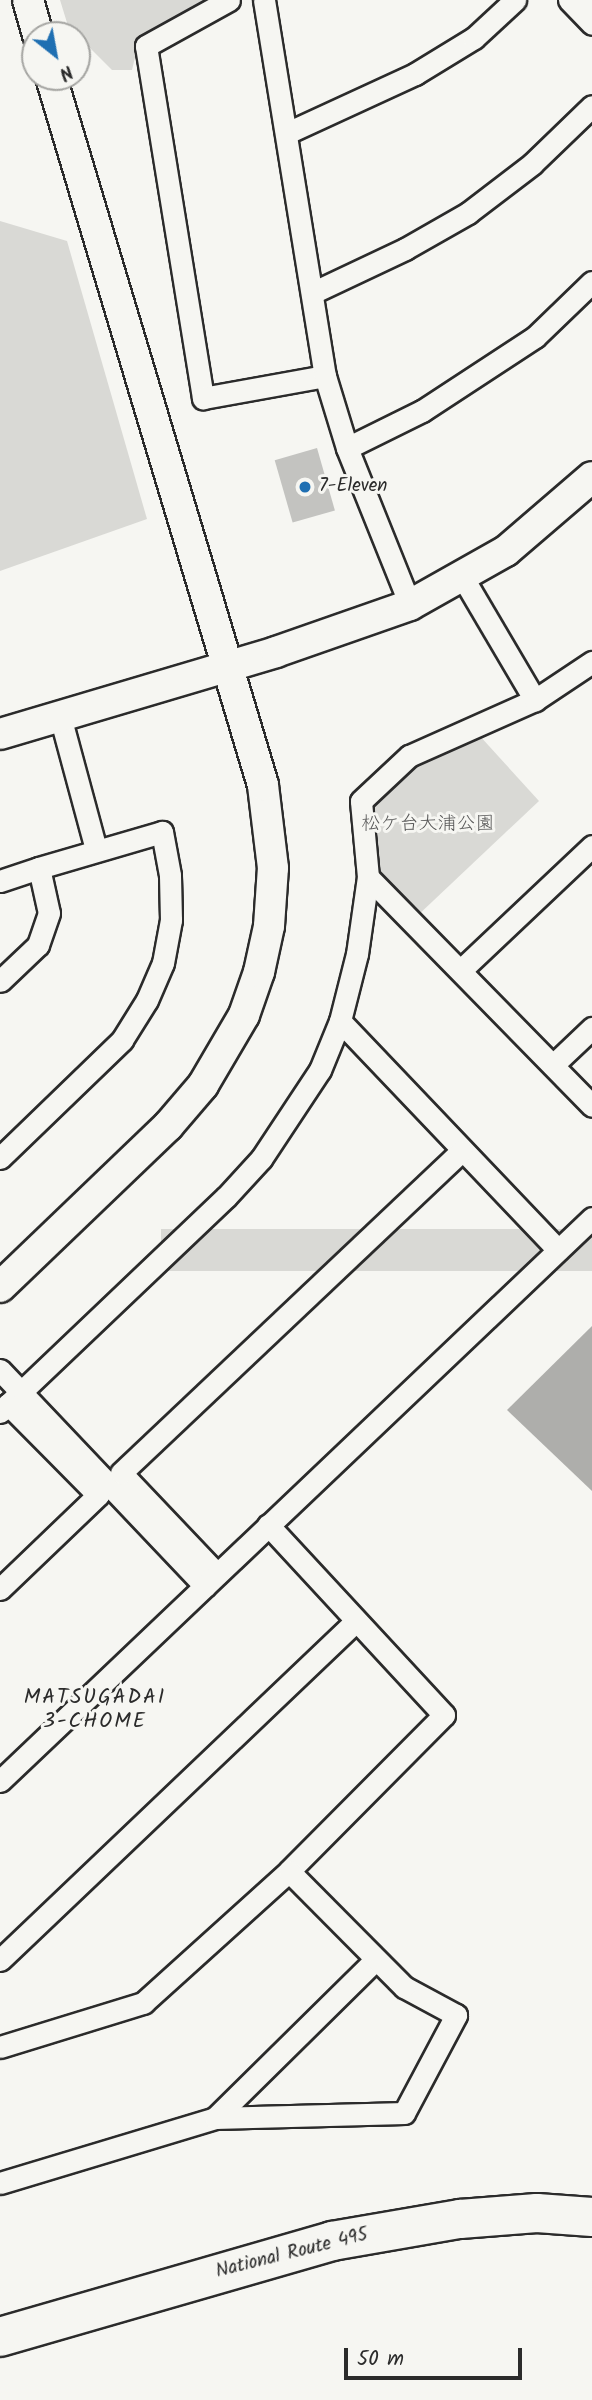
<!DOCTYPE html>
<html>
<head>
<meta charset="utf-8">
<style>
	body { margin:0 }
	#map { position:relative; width:592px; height:2400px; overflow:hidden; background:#f6f6f2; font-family:Kalam,"Klee One",sans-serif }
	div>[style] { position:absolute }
	.green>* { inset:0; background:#d9d9d5; transform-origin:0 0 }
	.water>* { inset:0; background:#aeaeab }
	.building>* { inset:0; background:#c3c3c0; transform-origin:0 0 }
	.roads { filter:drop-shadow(2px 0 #2b2b2b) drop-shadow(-2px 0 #2b2b2b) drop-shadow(0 2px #2b2b2b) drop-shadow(0 -2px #2b2b2b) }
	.street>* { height:21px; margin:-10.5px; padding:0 10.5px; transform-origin:10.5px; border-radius:10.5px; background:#f6f6f2 }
	.secondary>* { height:30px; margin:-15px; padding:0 15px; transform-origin:15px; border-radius:15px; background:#f6f6f2 }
	.highway>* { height:38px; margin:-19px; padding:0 19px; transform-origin:19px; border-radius:19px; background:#f6f6f2 }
	.dots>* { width:19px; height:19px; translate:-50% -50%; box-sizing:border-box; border:4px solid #f6f6f2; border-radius:50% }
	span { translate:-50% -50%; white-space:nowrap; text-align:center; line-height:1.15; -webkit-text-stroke:6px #f6f6f2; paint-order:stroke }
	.poi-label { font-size:19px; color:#2b2b2b }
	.left { translate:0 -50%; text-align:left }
	.park-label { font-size:19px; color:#565656 }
	.street-label { font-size:19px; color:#2b2b2b }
	.neighbourhood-label { font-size:21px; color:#2b2b2b; letter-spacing:2px }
	.north { position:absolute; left:21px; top:21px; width:70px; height:70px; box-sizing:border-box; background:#f6f6f2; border:2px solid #a5a5a2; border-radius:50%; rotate:149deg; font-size:19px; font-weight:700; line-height:28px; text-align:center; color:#2b2b2b }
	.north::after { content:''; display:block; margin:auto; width:24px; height:32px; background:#1f6fb2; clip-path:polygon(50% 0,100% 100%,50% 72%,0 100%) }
	.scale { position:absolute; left:344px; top:2348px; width:178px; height:32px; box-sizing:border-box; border:4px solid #2b2b2b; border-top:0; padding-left:9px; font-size:21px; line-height:24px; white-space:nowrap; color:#2b2b2b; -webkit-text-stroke:5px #f6f6f2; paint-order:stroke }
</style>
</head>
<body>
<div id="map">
	<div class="green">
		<div style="clip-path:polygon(60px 0,211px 0,137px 49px,132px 70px,112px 70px,68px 26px)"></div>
		<div style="clip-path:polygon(0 221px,67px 241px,147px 519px,0 571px)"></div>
		<div style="clip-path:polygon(479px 735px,539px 801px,415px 918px,372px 876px,365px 803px,412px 760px)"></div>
		<div style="left:592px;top:1229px;width:42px;height:431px;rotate:90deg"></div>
	</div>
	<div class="water">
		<div style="clip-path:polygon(592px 1326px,592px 1491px,507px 1410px)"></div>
	</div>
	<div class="building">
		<div style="left:317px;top:448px;width:65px;height:44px;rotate:74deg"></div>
	</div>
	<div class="roads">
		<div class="street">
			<div style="left:229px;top:0;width:95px;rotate:151deg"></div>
			<div style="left:146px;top:46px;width:357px;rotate:80.8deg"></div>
			<div style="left:203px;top:398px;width:124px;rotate:-10.2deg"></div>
			<div style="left:264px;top:0;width:381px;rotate:80.8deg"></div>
			<div style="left:325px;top:376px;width:75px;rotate:73deg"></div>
			<div style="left:347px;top:448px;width:169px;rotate:68.1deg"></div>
			<div style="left:569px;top:0;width:33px;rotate:46deg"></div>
			<div style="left:592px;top:0;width:1px;rotate:90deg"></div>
			<div style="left:287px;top:133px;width:141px;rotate:-24.7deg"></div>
			<div style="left:415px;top:74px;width:69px;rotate:-31.4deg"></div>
			<div style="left:474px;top:38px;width:56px;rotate:-42.8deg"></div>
			<div style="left:312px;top:293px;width:103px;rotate:-25.3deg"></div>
			<div style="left:405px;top:249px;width:73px;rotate:-29.7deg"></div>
			<div style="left:468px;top:213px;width:81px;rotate:-37.4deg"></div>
			<div style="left:532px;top:164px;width:83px;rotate:-44deg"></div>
			<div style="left:347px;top:448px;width:84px;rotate:-26.3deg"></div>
			<div style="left:422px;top:411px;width:135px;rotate:-33.2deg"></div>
			<div style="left:535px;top:337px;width:79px;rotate:-44deg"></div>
			<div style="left:463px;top:578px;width:142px;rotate:59.5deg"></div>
			<div style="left:60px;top:716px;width:138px;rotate:74.9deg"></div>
			<div style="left:368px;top:877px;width:320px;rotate:45.6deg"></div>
			<div style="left:0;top:881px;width:41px;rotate:-18.4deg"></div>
			<div style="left:39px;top:868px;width:46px;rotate:77.5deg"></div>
			<div style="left:49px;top:913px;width:34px;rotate:109deg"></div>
			<div style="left:38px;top:945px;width:52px;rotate:136.5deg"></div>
			<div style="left:462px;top:969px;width:179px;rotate:-43.4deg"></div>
			<div style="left:340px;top:1021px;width:316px;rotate:46.4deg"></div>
			<div style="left:553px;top:1065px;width:54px;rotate:-43.5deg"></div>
			<div style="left:0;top:1158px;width:170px;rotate:-44deg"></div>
			<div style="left:122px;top:1040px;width:47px;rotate:-58deg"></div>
			<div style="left:147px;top:1000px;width:40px;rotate:-66.6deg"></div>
			<div style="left:163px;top:963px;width:44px;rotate:-79.5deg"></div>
			<div style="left:171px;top:920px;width:45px;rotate:-91.3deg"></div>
			<div style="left:170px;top:875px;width:44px;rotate:-100.5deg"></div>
			<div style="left:162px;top:832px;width:128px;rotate:163.7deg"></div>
			<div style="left:0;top:1370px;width:298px;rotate:46.5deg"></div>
			<div style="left:0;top:1412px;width:312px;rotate:-43.6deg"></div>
			<div style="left:226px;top:1197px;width:52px;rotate:-47.4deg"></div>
			<div style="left:261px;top:1159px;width:107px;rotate:-56.5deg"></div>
			<div style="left:320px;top:1070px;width:53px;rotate:-67.8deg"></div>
			<div style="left:340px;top:1021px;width:69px;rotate:-75.8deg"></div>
			<div style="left:357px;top:954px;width:78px;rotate:-81.9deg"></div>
			<div style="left:368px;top:877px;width:76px;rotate:-95.3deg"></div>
			<div style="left:361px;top:801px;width:66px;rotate:-43.2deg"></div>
			<div style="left:409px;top:756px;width:138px;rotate:-24deg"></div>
			<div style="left:535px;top:700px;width:69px;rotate:-33.7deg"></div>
			<div style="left:217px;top:1574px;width:139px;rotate:-133.5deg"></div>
			<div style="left:121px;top:1473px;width:468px;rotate:-43.4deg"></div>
			<div style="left:0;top:1589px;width:136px;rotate:-43.8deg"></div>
			<div style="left:98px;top:1495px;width:128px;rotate:-134.7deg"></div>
			<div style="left:0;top:1781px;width:817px;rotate:-43.56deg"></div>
			<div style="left:0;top:1960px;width:492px;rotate:-43.6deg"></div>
			<div style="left:0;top:2047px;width:150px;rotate:-17.1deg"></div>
			<div style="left:143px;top:2003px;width:197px;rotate:-42.1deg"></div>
			<div style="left:289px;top:1871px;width:220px;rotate:-45.2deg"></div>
			<div style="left:444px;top:1715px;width:259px;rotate:-132.8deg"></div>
			<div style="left:215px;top:2118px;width:226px;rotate:-44.6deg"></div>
			<div style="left:0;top:2183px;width:225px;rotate:-16.8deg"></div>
			<div style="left:215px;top:2118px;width:189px;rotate:-1.5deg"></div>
			<div style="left:404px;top:2113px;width:111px;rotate:-62deg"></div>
			<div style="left:456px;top:2015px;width:59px;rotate:-151.7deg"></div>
			<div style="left:404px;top:1987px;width:163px;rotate:-134.8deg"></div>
		</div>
		<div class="secondary">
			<div style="left:28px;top:0;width:36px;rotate:74deg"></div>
			<div style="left:0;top:734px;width:288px;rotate:-16.5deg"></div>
			<div style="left:276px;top:652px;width:142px;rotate:-19.3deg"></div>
			<div style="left:410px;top:605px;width:110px;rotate:-29.4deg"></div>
			<div style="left:506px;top:551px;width:113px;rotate:-40.7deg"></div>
			<div style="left:0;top:1287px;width:233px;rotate:-43.8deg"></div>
			<div style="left:168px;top:1126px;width:54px;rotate:-49.5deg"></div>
			<div style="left:203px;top:1085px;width:81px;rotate:-59.6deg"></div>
			<div style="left:244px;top:1015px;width:46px;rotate:-70.8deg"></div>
			<div style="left:259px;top:972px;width:47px;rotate:-77.7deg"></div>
			<div style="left:269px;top:926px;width:58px;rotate:-86.1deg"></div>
			<div style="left:273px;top:868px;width:84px;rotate:-96.9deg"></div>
			<div style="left:263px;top:785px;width:739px;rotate:-106.67deg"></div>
		</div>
		<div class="highway">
			<div style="left:0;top:2337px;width:346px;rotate:-16.1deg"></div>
			<div style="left:332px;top:2241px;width:130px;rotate:-9.8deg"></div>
			<div style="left:460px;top:2219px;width:77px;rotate:-4.5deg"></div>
			<div style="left:537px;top:2213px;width:55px;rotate:4.2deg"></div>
		</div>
	</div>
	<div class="dots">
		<div style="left:305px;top:487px;background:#1f6fb2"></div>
	</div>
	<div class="poi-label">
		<span class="left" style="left:319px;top:487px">7-Eleven</span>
	</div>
	<div class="park-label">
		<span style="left:428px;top:825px">松ケ台大浦公園</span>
	</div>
	<div class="street-label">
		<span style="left:292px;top:2254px;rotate:-14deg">National Route 495</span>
	</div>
	<div class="neighbourhood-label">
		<span style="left:95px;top:1710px">MATSUGADAI<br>3-CHOME</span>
	</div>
	<div class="north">N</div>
	<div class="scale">50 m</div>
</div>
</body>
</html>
